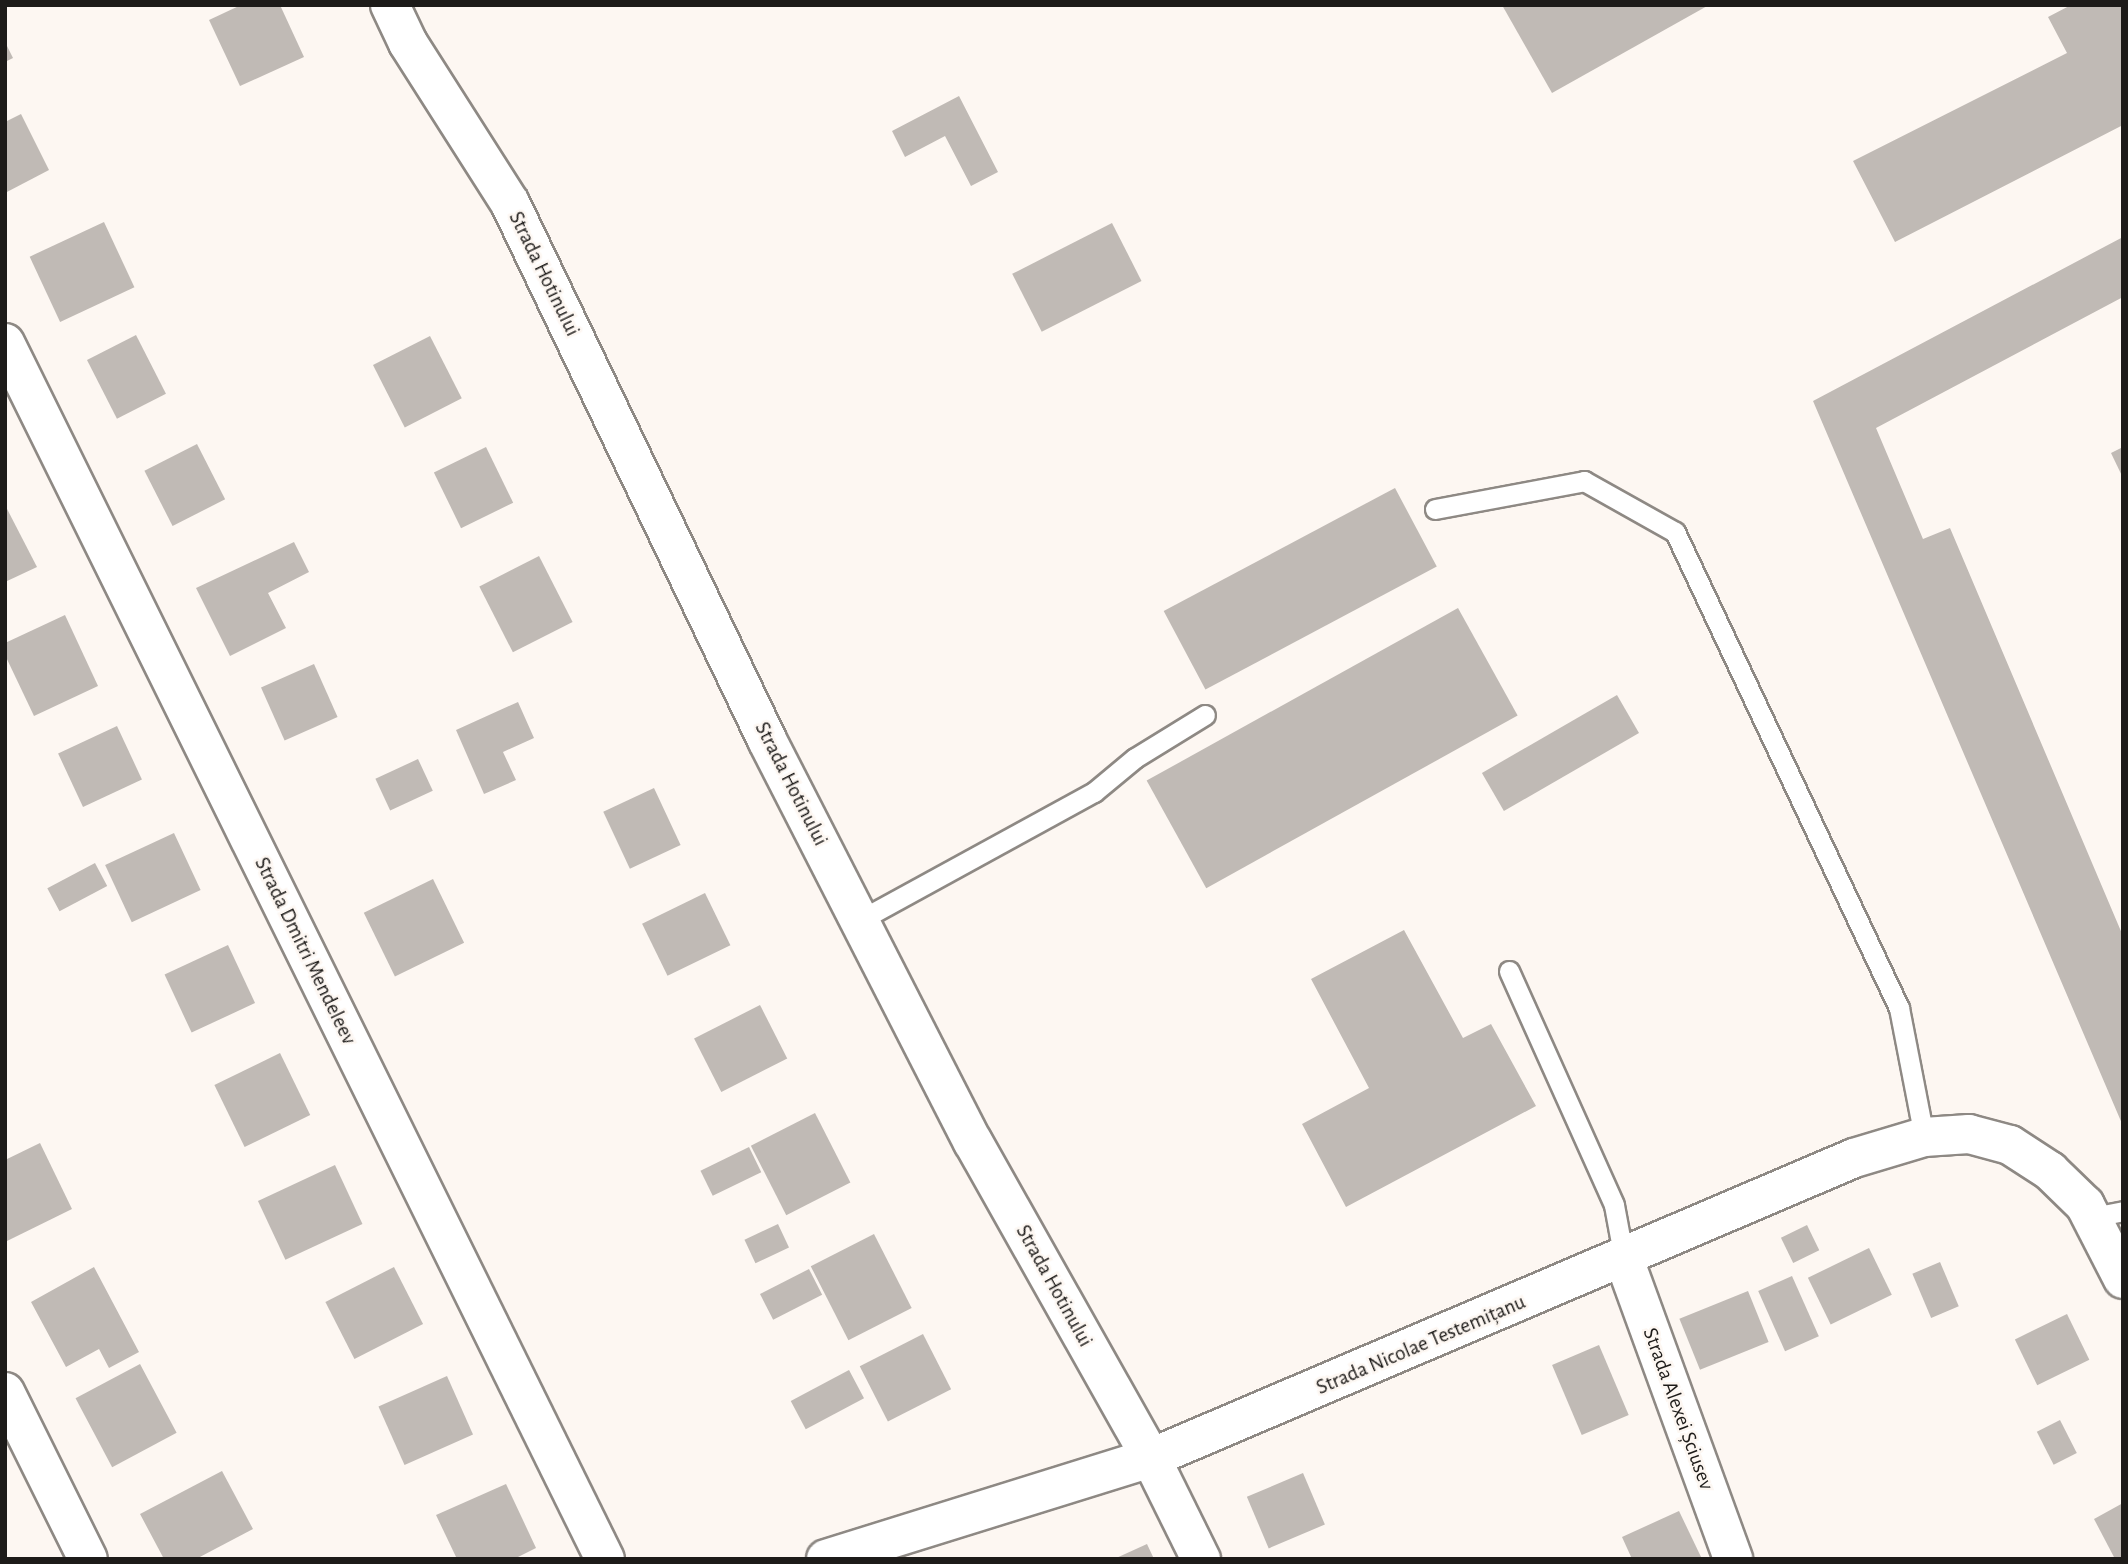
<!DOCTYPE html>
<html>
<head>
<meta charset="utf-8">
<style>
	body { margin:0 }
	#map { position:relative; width:2128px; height:1564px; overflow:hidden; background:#fdf7f2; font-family:"Alegreya Sans",sans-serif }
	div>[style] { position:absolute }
	.building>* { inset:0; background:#c0bab5; transform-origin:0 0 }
	.roads { filter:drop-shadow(2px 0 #8e8984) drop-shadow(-2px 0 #8e8984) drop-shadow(0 2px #8e8984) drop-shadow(0 -2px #8e8984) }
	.service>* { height:19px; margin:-9.5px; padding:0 9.5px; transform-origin:9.5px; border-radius:9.5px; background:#fff }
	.minor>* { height:38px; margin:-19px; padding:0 19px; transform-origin:19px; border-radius:19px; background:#fff }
	.tertiary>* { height:38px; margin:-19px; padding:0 19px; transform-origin:19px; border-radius:19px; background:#fff }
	span { translate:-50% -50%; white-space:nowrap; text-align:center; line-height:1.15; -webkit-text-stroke:5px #fdf7f2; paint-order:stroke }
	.street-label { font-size:21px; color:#1d1b19 }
	.frame { position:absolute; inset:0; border:7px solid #1d1b19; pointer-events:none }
</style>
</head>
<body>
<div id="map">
	<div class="building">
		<div style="clip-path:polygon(241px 5px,280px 5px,304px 57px,240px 86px,209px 20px)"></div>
		<div style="clip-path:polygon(1502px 5px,1709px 5px,1552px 93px)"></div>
		<div style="clip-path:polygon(2071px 5px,2123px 5px,2123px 125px,1895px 242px,1853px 161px,2067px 53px,2048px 17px)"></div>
		<div style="clip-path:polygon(5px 42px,13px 58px,5px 62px)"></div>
		<div style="clip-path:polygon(959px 96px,998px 172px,971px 186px,945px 136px,905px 157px,892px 131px)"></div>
		<div style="clip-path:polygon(21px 114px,49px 170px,5px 193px,5px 122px)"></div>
		<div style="left:104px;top:222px;width:72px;height:82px;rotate:65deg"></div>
		<div style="left:1112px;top:223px;width:65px;height:112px;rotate:63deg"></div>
		<div style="clip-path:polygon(2123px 237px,2123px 297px,1876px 428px,1923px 539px,1950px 528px,2123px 936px,2123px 1126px,1813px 401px)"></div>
		<div style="left:136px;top:335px;width:66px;height:55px;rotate:63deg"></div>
		<div style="left:430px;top:336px;width:70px;height:64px;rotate:63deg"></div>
		<div style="left:197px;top:444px;width:62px;height:59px;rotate:63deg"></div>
		<div style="left:486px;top:447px;width:62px;height:58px;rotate:64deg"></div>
		<div style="clip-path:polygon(2123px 447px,2123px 478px,2111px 453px)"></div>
		<div style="left:1395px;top:488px;width:89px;height:262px;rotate:62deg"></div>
		<div style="clip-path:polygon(5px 505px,37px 567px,5px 582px)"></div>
		<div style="clip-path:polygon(294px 542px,309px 572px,268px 593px,286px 628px,230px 656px,196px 588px)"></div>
		<div style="left:539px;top:556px;width:74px;height:67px;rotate:63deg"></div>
		<div style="left:1458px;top:608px;width:123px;height:356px;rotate:61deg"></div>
		<div style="clip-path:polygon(65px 615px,98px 686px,34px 716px,5px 655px,5px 643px)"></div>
		<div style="left:314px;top:664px;width:58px;height:58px;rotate:66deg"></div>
		<div style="left:1617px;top:695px;width:44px;height:156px;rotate:60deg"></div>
		<div style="clip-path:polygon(518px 702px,534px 738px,503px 752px,516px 780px,484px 794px,456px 730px)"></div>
		<div style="left:117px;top:726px;width:59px;height:65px;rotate:65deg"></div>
		<div style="left:418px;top:759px;width:35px;height:47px;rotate:65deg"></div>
		<div style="left:654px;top:788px;width:63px;height:56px;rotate:65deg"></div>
		<div style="left:174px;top:833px;width:63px;height:76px;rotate:65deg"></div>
		<div style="left:95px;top:863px;width:26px;height:54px;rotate:62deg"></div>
		<div style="left:433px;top:879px;width:71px;height:77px;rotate:64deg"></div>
		<div style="left:705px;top:893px;width:58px;height:70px;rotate:64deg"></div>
		<div style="clip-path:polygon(1404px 930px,1463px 1038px,1491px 1024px,1536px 1106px,1346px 1207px,1302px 1124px,1369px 1088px,1311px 979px)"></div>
		<div style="left:228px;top:945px;width:64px;height:70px;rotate:65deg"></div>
		<div style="left:760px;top:1005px;width:60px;height:74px;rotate:63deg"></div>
		<div style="left:280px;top:1053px;width:69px;height:73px;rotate:64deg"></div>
		<div style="left:815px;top:1113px;width:78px;height:72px;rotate:63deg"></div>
		<div style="clip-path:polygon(40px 1143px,72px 1209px,5px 1242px,5px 1160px)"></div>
		<div style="left:749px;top:1147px;width:28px;height:54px;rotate:64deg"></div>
		<div style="left:335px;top:1165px;width:65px;height:85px;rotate:65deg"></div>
		<div style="left:778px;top:1224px;width:26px;height:37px;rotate:65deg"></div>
		<div style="left:1807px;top:1225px;width:28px;height:29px;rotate:64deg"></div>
		<div style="left:874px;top:1234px;width:83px;height:71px;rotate:63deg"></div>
		<div style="left:1869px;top:1248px;width:52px;height:68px;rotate:64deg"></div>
		<div style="left:1940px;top:1262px;width:48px;height:30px;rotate:67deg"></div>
		<div style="clip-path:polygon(94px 1267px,139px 1352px,109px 1368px,99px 1349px,66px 1367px,31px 1302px)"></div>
		<div style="left:394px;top:1267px;width:64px;height:77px;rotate:63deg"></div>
		<div style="left:809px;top:1269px;width:29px;height:55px;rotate:63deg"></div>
		<div style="left:1792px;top:1276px;width:66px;height:37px;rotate:66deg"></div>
		<div style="left:1748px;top:1291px;width:55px;height:74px;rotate:68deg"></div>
		<div style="left:2067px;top:1314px;width:51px;height:58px;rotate:64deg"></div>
		<div style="left:923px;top:1334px;width:62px;height:71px;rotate:63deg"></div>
		<div style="left:1599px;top:1345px;width:76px;height:51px;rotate:67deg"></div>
		<div style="left:140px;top:1364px;width:78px;height:73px;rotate:62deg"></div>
		<div style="left:849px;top:1370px;width:32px;height:66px;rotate:62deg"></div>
		<div style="left:447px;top:1376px;width:64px;height:75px;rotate:66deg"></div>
		<div style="left:2060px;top:1420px;width:37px;height:26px;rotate:63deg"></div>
		<div style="clip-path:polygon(222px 1471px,253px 1529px,196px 1559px,164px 1559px,140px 1514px)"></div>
		<div style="left:1303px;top:1473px;width:56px;height:61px;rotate:67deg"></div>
		<div style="clip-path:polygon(506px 1484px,536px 1548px,514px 1559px,457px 1559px,436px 1515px)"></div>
		<div style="clip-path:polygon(2123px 1503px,2123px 1559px,2115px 1559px,2094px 1519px)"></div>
		<div style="clip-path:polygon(1679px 1511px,1702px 1559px,1632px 1559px,1622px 1537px)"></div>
		<div style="clip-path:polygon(1147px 1544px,1154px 1559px,1114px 1559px)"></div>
	</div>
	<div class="roads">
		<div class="service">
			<div style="left:1435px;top:509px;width:152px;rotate:-10.6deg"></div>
			<div style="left:1584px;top:481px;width:104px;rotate:29.3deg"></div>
			<div style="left:1675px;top:532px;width:526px;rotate:64.8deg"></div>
			<div style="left:1899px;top:1008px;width:131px;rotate:79deg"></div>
			<div style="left:860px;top:920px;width:267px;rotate:-28.7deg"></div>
			<div style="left:1094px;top:792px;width:53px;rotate:-39.7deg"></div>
			<div style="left:1135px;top:758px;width:82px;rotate:-31.6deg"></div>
			<div style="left:1509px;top:971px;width:256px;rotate:65.8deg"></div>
			<div style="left:1614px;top:1205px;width:55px;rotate:79.5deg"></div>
			<div style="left:2093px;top:1217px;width:31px;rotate:-11deg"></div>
		</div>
		<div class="minor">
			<div style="left:5px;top:343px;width:1356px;rotate:63.74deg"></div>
			<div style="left:1624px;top:1259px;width:319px;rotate:70deg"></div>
			<div style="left:5px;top:1392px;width:186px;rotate:63.6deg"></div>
			<div style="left:826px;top:1559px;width:340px;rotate:-17.3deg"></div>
			<div style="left:1151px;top:1458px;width:764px;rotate:-23.11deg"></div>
			<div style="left:1854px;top:1158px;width:73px;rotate:-16.7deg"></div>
			<div style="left:1924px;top:1137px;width:45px;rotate:-3.8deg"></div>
			<div style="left:1969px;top:1134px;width:42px;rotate:15deg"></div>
			<div style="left:2010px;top:1145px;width:48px;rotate:33deg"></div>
			<div style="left:2050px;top:1171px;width:49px;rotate:44.2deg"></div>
			<div style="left:2085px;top:1205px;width:83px;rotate:62.8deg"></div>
		</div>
		<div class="tertiary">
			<div style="left:390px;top:5px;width:42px;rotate:64.7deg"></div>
			<div style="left:408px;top:43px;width:190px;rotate:57.5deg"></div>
			<div style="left:510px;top:203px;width:595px;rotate:64.42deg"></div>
			<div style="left:767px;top:740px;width:452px;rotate:62.9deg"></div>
			<div style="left:973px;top:1142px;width:363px;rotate:60.6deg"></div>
			<div style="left:1151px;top:1458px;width:113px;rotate:63.7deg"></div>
		</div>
	</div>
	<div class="street-label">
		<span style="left:544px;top:274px;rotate:64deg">Strada Hotinului</span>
		<span style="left:791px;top:784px;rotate:63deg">Strada Hotinului</span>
		<span style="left:305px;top:951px;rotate:64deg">Strada Dmitri Mendeleev</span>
		<span style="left:1054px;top:1286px;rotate:61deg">Strada Hotinului</span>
		<span style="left:1421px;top:1345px;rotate:-23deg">Strada Nicolae Testemițanu</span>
		<span style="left:1678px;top:1409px;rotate:70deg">Strada Alexei Șciusev</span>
	</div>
	<div class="frame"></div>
</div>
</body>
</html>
